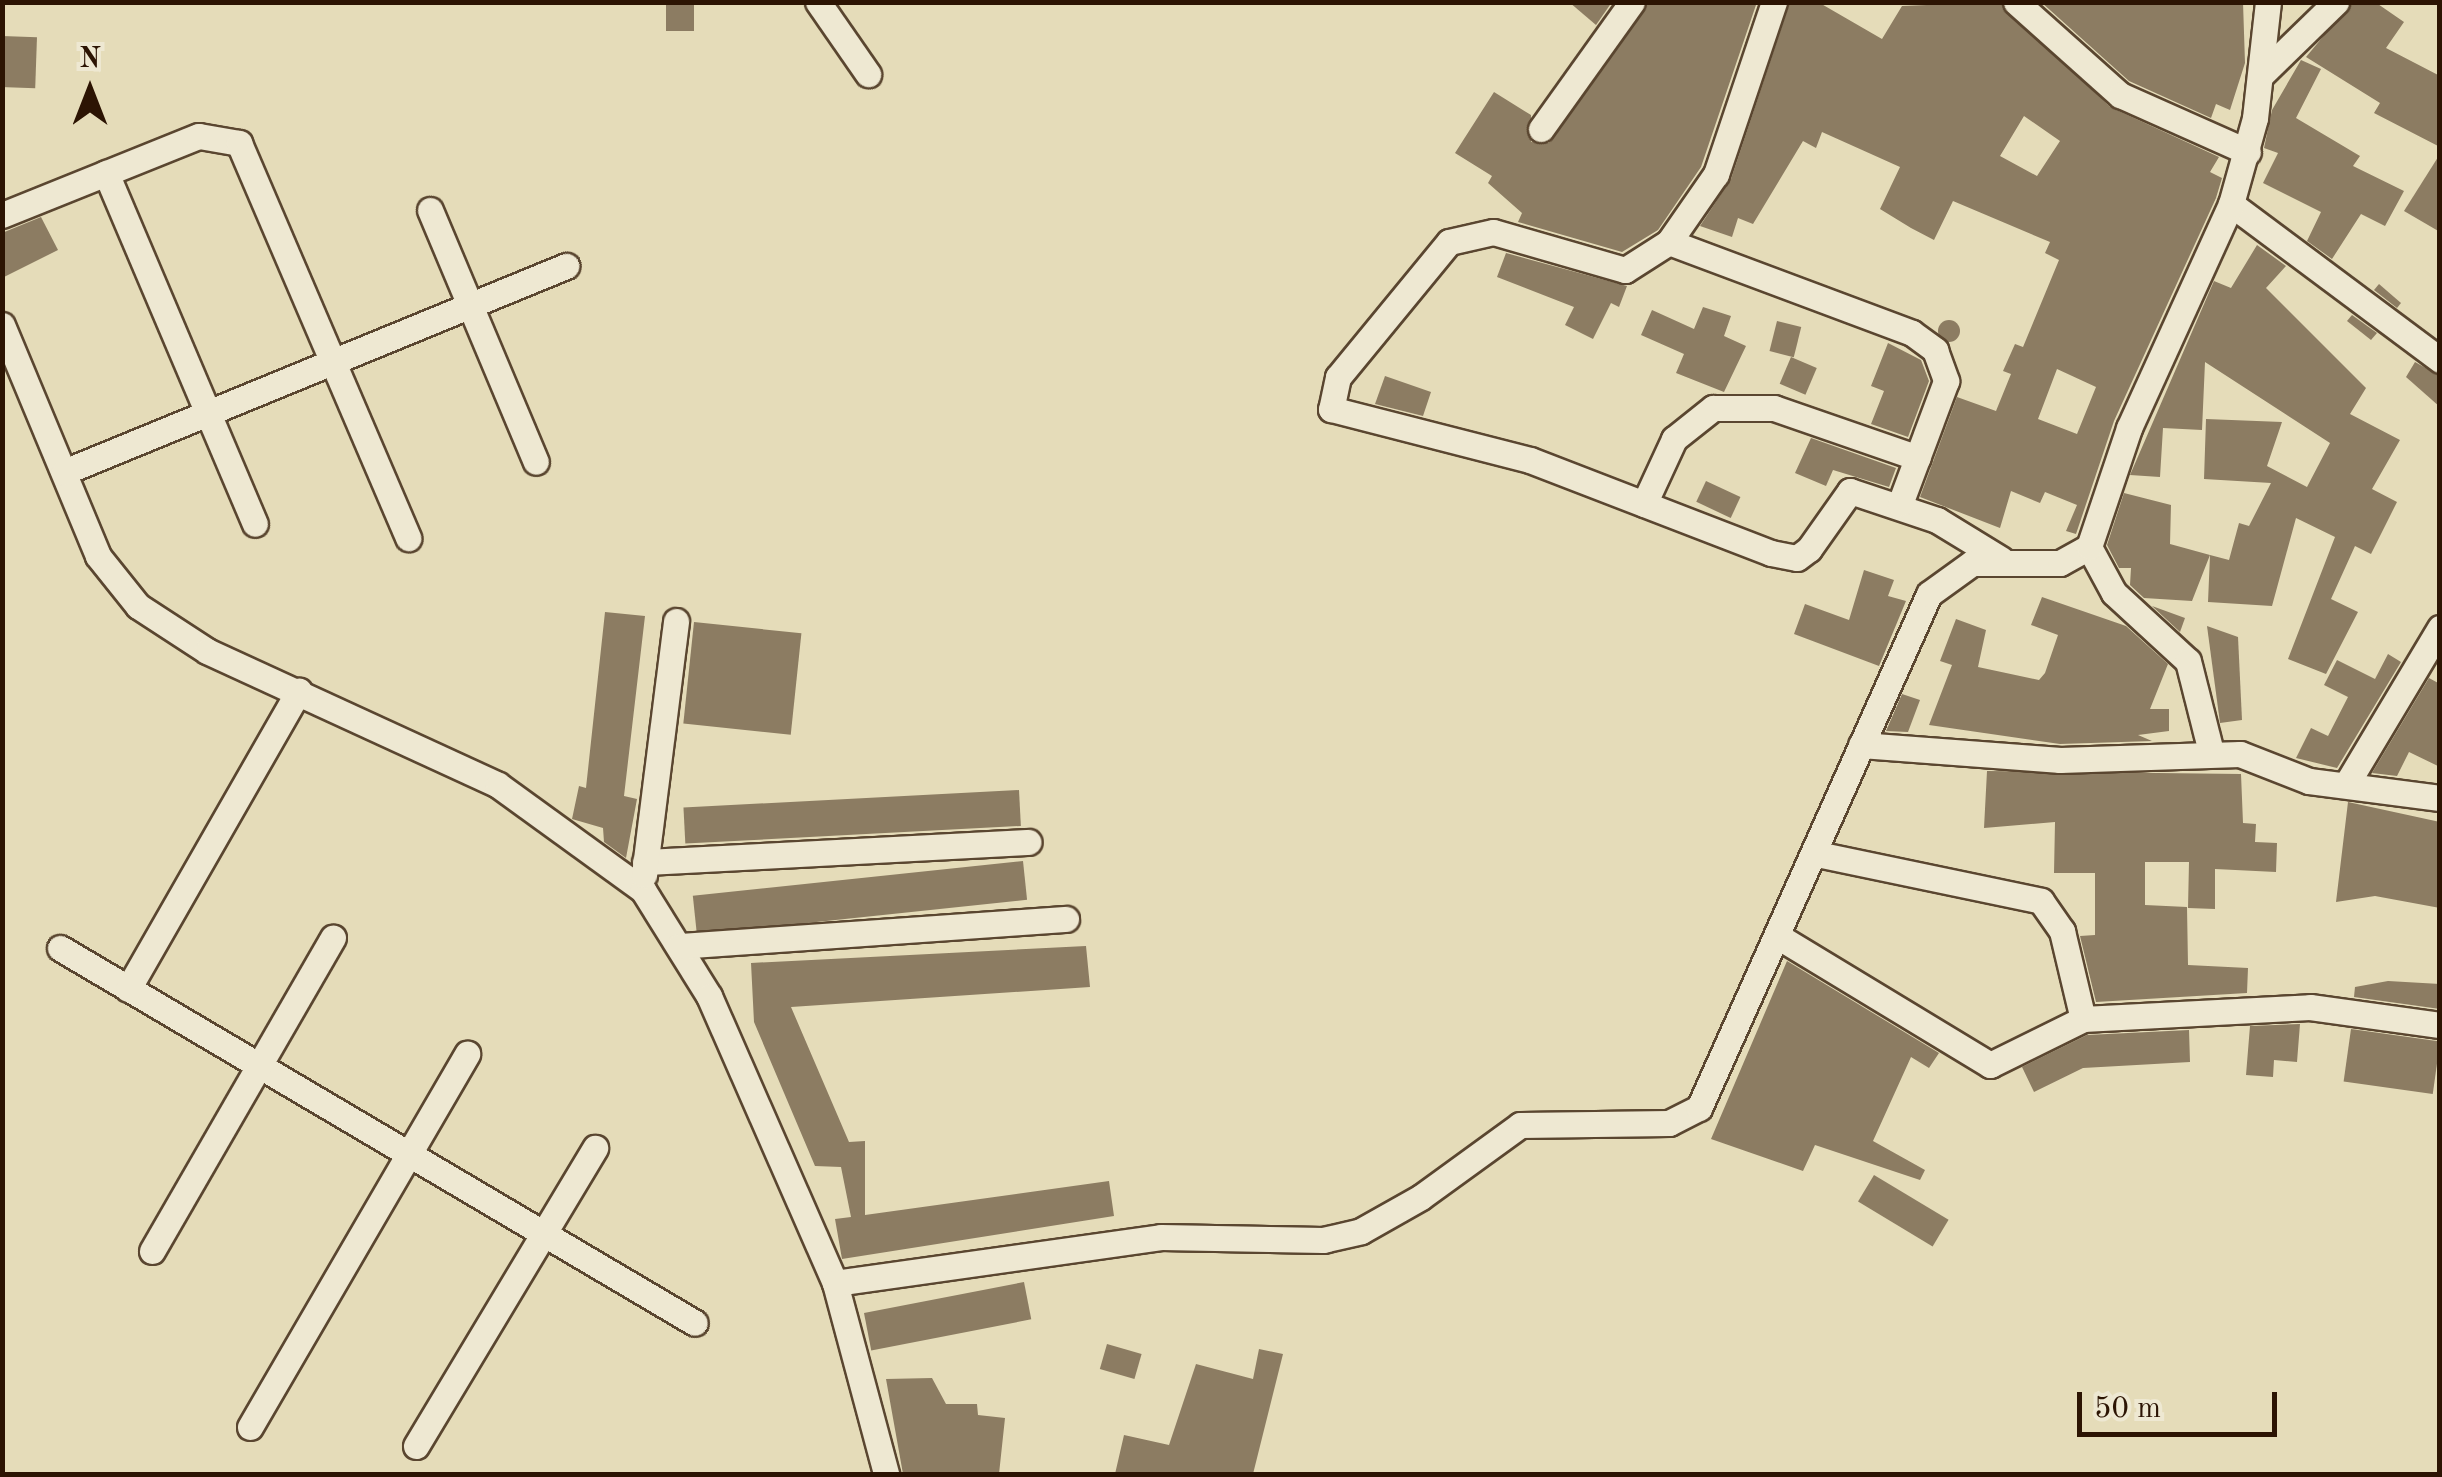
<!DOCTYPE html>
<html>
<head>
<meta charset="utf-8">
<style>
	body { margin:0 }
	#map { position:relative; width:2442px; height:1477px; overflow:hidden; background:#e5dcb9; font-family:"Old Standard TT",serif }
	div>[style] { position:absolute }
	.building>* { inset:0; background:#8c7c62; transform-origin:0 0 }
	.round { border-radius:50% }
	.roads { filter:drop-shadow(2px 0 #5a4630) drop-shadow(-2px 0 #5a4630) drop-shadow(0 2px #5a4630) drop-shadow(0 -2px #5a4630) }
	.minor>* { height:25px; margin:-12.5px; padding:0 12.5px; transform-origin:12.5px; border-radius:12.5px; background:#eee8d2 }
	span { translate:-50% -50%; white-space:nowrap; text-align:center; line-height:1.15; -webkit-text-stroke:8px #eee8d2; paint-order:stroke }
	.frame { position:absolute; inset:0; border:5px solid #2c1403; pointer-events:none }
	.north { position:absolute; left:40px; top:40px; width:100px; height:100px; -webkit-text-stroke:8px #eee8d2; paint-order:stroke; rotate:0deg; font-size:28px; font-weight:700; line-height:40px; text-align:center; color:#2c1403 }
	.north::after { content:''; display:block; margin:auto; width:35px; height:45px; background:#2c1403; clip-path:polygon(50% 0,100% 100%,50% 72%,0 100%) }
	.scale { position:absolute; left:2077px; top:1392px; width:200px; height:45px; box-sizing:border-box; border:5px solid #2c1403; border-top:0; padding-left:12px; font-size:30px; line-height:35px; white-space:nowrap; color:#2c1403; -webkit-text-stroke:8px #eee8d2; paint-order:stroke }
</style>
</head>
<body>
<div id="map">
	<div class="building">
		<div style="left:666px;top:2px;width:28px;height:29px"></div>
		<div style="clip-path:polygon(1569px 2px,1612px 2px,1596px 25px)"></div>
		<div style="clip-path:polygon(1648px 2px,1757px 2px,1701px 167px,1658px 230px,1622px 252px,1518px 222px,1522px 213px,1488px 183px,1492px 176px,1455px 153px,1494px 92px,1531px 115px,1531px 142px,1549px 143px)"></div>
		<div style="clip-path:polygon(evenodd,1790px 2px,1818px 2px,1882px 39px,1902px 6px,2000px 2px,2110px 107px,2219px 157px,2210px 172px,2222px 178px,2216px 198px,2114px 421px,2076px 534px,2066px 531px,2077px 505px,2045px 492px,2040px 503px,2011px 491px,2000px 528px,1920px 497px,1957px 397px,1996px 411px,2011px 374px,2003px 371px,2015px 344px,2023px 347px,2059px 260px,2045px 253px,2050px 242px,1953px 201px,1934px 240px,1911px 228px,1880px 209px,1900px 167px,1822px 132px,1816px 148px,1803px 141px,1753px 224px,1738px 218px,1732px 237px,1700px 226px,1731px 179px,1790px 2px,2024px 116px,2060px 141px,2037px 176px,2000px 156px,2024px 116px,1790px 2px,2057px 369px,2096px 387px,2077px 434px,2038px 419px,2057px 369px)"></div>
		<div style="clip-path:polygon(2041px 2px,2243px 2px,2245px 63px,2230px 110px,2216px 104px,2211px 118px,2129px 81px)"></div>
		<div style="clip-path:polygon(2352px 2px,2375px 2px,2404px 22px,2386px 48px,2440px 76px,2440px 147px,2374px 113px,2380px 103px,2306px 57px)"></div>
		<div style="left:2px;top:36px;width:35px;height:51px;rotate:2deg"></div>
		<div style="clip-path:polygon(2301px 60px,2321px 69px,2296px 118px,2360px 156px,2353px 166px,2404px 191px,2385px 226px,2361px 214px,2332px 259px,2307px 241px,2321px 212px,2263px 183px,2278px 153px,2264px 148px,2272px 110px)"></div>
		<div style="clip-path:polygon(2440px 154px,2440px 232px,2404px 211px)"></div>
		<div style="clip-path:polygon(41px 217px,58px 250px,2px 278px,2px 233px)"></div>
		<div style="clip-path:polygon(2257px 245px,2286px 266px,2266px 288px,2366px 388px,2350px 414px,2400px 440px,2372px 489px,2397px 502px,2371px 554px,2355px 546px,2331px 599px,2358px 612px,2326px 674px,2288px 659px,2335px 537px,2296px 518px,2272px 606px,2208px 602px,2210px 555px,2229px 560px,2239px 523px,2249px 526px,2271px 483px,2204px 479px,2206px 419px,2282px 422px,2267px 466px,2307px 487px,2330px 443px,2205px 362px,2202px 430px,2163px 428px,2160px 477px,2130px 475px,2214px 281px,2231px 288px)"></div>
		<div style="clip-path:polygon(1506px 253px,1627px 286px,1619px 307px,1611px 303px,1593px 339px,1565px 325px,1574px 307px,1497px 277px)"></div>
		<div style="clip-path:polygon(2379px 284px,2401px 303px,2397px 308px,2374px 290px)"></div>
		<div style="clip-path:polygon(1703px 307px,1731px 316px,1724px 336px,1746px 346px,1724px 392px,1676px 373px,1684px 354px,1641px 335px,1652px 310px,1694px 329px)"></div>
		<div style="clip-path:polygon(2352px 315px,2377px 333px,2371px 340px,2347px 321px)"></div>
		<div class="round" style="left:1938px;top:320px;width:22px;height:22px"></div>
		<div style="left:1777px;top:321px;width:25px;height:31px;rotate:14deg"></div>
		<div style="clip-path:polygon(1888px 343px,1921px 360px,1929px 381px,1908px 437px,1871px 424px,1884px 391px,1871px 386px)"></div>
		<div style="left:1791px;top:357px;width:28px;height:29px;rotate:23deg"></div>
		<div style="clip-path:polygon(2415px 362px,2440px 376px,2440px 407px,2406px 377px)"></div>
		<div style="clip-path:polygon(1385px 376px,1431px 392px,1423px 416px,1375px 404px)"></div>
		<div style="clip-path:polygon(1811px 438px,1896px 468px,1889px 487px,1833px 470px,1826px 486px,1795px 473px)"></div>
		<div style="left:1706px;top:481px;width:38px;height:23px;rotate:25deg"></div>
		<div style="clip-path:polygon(2124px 493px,2171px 505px,2170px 544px,2210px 555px,2192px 601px,2144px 598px,2130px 585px,2131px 568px,2119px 568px,2107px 545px)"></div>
		<div style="clip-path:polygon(1864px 570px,1894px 580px,1888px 596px,1906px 601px,1879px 666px,1794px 634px,1805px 604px,1849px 620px)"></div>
		<div style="clip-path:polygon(2042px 597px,2126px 626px,2168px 664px,2150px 709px,2169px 709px,2169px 731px,2138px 735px,2152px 741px,2060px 744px,1929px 725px,1952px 665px,1940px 661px,1956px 619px,1986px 630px,1978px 667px,2039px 680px,2045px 673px,2058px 635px,2031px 625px)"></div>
		<div style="clip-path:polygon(2152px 606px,2185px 618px,2180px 632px)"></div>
		<div style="clip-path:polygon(605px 612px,645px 616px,624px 796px,637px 799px,626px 858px,604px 842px,603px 828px,572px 819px,579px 786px,586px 788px)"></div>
		<div style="left:694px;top:622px;width:108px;height:102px;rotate:6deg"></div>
		<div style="clip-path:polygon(2207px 626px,2238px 637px,2242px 720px,2220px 723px)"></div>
		<div style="clip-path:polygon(2388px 654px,2401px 662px,2337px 768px,2296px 758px,2311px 728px,2328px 736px,2348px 697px,2324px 685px,2337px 660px,2375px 679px)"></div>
		<div style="clip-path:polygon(2429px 678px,2440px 684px,2440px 767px,2409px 752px,2397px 776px,2372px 773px)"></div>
		<div style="clip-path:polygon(1902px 694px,1920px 700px,1908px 732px,1886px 731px)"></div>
		<div style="clip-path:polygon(1987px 771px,2241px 774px,2243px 823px,2256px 824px,2255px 842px,2277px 843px,2276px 872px,2215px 869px,2215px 909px,2188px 908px,2189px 862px,2145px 862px,2145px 905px,2187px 907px,2188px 965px,2248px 968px,2247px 993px,2096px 1002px,2080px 936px,2095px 935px,2095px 873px,2054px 873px,2055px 822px,1984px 828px)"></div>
		<div style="left:1019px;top:790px;width:36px;height:336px;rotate:87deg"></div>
		<div style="clip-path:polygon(2348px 802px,2440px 822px,2440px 908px,2375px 896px,2336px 902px)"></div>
		<div style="left:1023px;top:861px;width:39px;height:332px;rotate:84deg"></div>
		<div style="clip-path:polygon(1086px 946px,1090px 987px,791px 1007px,849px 1142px,865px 1141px,865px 1215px,1109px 1181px,1114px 1216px,842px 1259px,835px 1219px,851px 1217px,841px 1167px,815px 1166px,754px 1022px,751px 963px)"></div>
		<div style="clip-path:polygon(1787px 961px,1939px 1053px,1929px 1068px,1911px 1057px,1873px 1141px,1925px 1170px,1920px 1180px,1815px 1145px,1803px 1171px,1711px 1139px)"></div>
		<div style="clip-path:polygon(2388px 981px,2440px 984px,2440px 1009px,2354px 997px,2355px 987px)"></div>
		<div style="clip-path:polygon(2300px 1024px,2297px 1062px,2274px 1060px,2273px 1077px,2246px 1075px,2250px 1026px)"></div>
		<div style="left:2351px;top:1029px;width:90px;height:53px;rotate:8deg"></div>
		<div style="clip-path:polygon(2189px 1030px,2190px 1062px,2083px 1068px,2034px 1092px,2022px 1067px,2087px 1035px)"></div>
		<div style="left:1874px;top:1175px;width:87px;height:31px;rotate:31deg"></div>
		<div style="left:1024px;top:1282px;width:38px;height:163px;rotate:79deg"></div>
		<div style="left:1107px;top:1344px;width:36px;height:26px;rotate:16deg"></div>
		<div style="clip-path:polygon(1259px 1349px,1283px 1354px,1253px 1474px,1115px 1474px,1124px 1435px,1169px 1445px,1196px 1364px,1253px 1379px)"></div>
		<div style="clip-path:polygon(932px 1378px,946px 1404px,977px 1404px,978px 1415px,1005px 1418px,999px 1474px,903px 1474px,886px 1379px)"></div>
	</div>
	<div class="roads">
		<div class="minor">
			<div style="left:818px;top:2px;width:88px;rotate:55.2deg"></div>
			<div style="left:1774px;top:2px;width:182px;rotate:108.6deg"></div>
			<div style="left:1716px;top:174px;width:83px;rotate:124.7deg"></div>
			<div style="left:1669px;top:242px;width:52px;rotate:147.5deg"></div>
			<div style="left:1625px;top:270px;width:137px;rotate:-163.9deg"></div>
			<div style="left:1493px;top:232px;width:45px;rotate:167.2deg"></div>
			<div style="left:1449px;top:242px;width:175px;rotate:129.4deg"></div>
			<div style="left:1338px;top:377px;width:33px;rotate:102deg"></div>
			<div style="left:1331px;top:409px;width:205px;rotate:14.4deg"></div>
			<div style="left:1530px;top:460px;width:258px;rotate:21.1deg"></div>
			<div style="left:1771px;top:553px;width:26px;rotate:11deg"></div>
			<div style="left:1797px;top:558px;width:15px;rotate:-37deg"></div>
			<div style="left:1809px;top:549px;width:71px;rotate:-54.7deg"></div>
			<div style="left:1850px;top:491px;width:92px;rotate:18.4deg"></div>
			<div style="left:1937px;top:520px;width:75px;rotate:31.4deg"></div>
			<div style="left:2016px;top:2px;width:140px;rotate:41.8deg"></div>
			<div style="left:2120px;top:95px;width:140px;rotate:24deg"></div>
			<div style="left:2261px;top:75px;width:105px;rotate:-44.2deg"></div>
			<div style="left:1541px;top:129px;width:156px;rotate:-54.4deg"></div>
			<div style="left:106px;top:173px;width:381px;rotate:67deg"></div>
			<div style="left:2231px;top:204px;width:261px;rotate:36.7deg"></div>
			<div style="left:430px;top:210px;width:273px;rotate:67.2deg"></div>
			<div style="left:2px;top:215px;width:212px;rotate:-21.9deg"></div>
			<div style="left:199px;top:136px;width:41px;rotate:9.9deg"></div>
			<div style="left:239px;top:143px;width:430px;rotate:66.8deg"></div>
			<div style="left:1669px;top:242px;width:259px;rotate:20.5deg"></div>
			<div style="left:1912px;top:333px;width:29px;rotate:36deg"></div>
			<div style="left:1935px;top:350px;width:33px;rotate:70deg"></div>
			<div style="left:1946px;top:381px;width:131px;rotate:110.5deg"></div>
			<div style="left:2px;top:325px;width:250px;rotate:67.4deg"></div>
			<div style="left:98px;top:556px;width:64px;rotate:51.3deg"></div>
			<div style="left:138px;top:606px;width:82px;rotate:33.1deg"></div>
			<div style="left:207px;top:651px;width:320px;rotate:24.7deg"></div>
			<div style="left:498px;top:785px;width:179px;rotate:35.9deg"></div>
			<div style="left:643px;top:890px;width:125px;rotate:58.1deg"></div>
			<div style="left:709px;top:996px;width:313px;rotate:66.3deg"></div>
			<div style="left:835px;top:1283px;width:198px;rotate:75deg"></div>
			<div style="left:64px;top:472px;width:543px;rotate:-22.31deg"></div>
			<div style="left:1644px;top:504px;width:72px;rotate:-65.2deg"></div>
			<div style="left:1674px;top:439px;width:50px;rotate:-38.5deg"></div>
			<div style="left:1713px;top:408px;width:61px"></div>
			<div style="left:1774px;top:408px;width:152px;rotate:19.1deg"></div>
			<div style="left:2089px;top:547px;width:52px;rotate:61.5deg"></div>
			<div style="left:2114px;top:593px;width:100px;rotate:42.6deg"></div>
			<div style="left:2188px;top:661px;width:94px;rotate:75.8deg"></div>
			<div style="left:1861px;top:745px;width:200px;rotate:4.3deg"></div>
			<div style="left:2060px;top:760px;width:180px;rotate:-1.9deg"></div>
			<div style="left:2240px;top:754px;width:74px;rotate:21.4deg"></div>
			<div style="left:2309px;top:781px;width:132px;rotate:7.4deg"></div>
			<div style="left:2346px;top:785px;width:183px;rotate:-59.1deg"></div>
			<div style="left:1817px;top:854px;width:229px;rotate:11.8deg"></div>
			<div style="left:2041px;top:901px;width:37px;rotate:55deg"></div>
			<div style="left:2062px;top:931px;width:90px;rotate:76.6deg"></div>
			<div style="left:645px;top:862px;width:384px;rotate:-3deg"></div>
			<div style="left:644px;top:875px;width:256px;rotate:-82.8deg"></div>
			<div style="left:1779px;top:937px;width:247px;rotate:31.2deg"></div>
			<div style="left:1990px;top:1065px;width:104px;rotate:-26.3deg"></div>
			<div style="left:2083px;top:1019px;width:227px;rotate:-3deg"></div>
			<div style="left:2310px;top:1007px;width:131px;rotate:7.9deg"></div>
			<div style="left:679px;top:946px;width:388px;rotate:-4deg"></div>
			<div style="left:60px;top:948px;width:737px;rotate:30.56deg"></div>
			<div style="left:128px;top:989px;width:344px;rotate:-60.2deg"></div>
			<div style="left:152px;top:1251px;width:362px;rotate:-60deg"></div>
			<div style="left:835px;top:1283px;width:329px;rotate:-8deg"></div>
			<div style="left:1161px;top:1237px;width:162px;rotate:1.1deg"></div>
			<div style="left:1323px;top:1240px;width:39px;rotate:-13deg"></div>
			<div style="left:1361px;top:1231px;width:69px;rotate:-29.5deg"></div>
			<div style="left:1421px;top:1197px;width:122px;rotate:-36deg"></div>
			<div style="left:1520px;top:1125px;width:149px;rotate:-0.8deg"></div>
			<div style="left:1669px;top:1123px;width:34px;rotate:-27deg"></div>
			<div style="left:1699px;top:1108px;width:563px;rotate:-65.89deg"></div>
			<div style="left:1929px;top:594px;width:53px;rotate:-35.8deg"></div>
			<div style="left:1972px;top:563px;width:88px"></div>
			<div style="left:2060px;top:563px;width:33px;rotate:-29deg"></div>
			<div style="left:2089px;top:547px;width:126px;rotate:-71.4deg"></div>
			<div style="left:2129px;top:428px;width:246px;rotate:-65.5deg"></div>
			<div style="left:2231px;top:204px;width:89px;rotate:-74.4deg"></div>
			<div style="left:2255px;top:118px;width:117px;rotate:-83.6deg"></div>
			<div style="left:250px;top:1427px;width:432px;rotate:-59.8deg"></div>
			<div style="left:416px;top:1446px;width:348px;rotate:-59deg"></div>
		</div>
	</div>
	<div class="frame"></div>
	<div class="north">N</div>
	<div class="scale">50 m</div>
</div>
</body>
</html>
